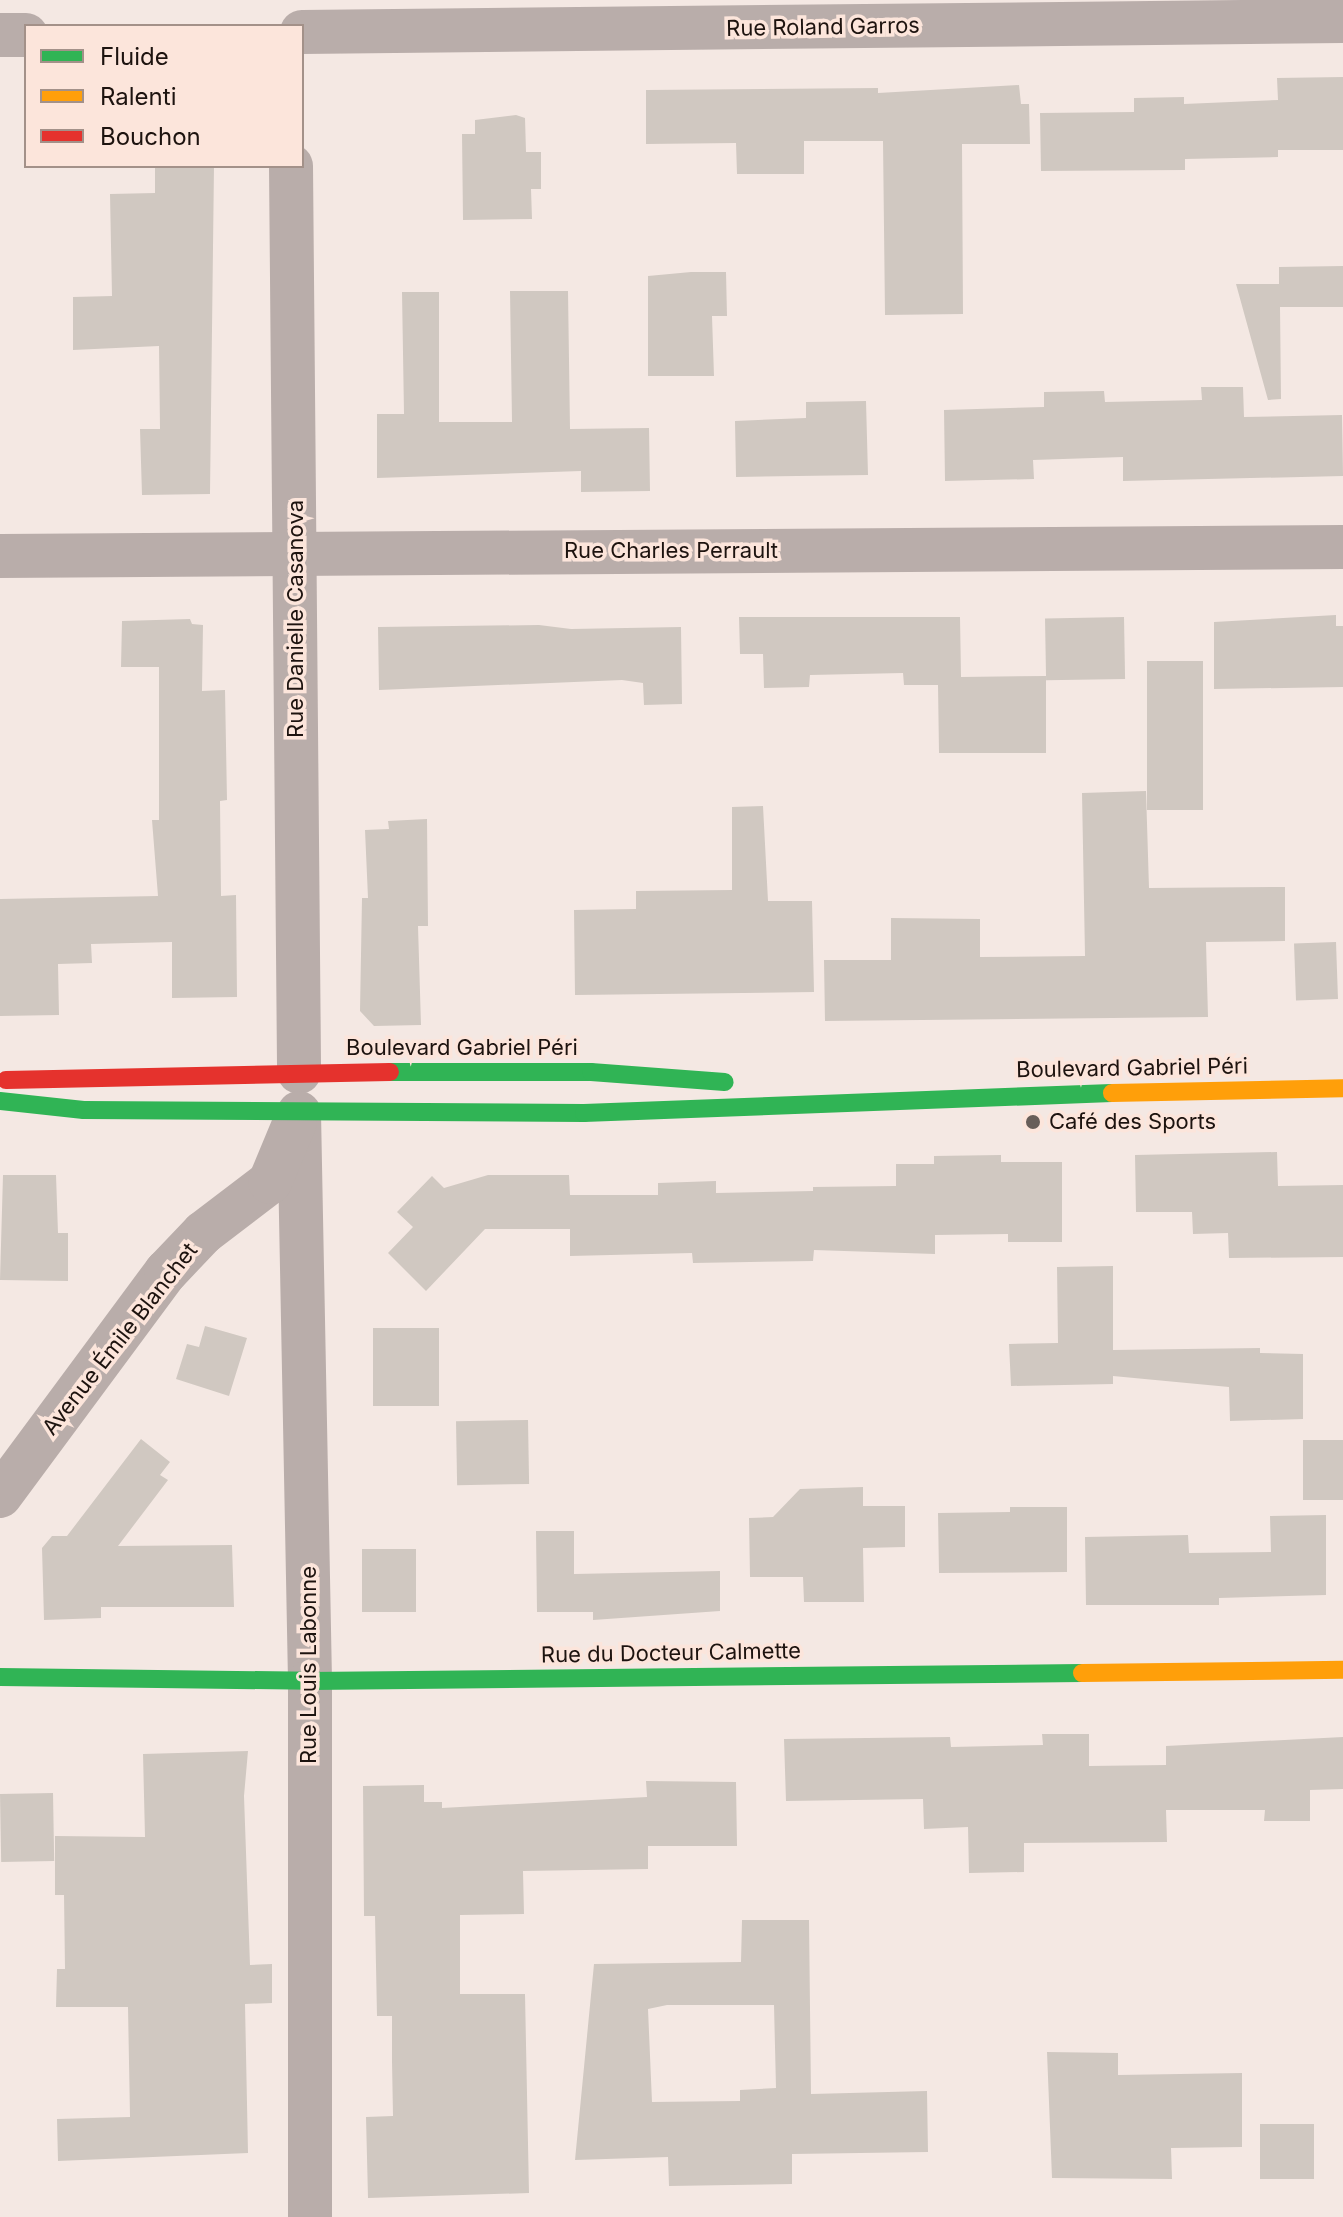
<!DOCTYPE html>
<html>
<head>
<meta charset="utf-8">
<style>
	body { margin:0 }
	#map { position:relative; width:1343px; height:2217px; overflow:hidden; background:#f4e8e3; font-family:Inter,sans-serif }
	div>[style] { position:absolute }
	.building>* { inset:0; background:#d0c8c1; transform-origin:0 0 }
	.street>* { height:44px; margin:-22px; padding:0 22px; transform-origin:22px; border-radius:22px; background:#b9adaa }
	.fast>* { height:18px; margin:-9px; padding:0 9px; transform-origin:9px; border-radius:9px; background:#30b455 }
	.slow>* { height:18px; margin:-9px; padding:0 9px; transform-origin:9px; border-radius:9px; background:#ff9f0a }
	.jam>* { height:18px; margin:-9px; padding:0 9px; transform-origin:9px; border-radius:9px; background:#e5322d }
	.dots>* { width:22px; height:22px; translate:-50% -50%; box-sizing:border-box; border:4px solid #fce5db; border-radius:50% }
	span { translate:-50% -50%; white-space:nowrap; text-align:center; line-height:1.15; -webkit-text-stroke:7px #fce5db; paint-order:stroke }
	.street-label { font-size:22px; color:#1d130f }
	.poi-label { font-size:22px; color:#1d130f }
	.left { translate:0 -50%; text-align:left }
	.legend { position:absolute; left:24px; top:24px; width:280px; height:144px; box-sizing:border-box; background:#fce5db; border:2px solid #a39189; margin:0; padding:10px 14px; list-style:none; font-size:24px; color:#1d130f }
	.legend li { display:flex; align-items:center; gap:16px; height:40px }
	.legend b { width:40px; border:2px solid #a39189 }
</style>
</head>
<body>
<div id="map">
	<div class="building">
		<div style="clip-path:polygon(1343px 77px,1343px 150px,1278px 150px,1278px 157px,1185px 159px,1185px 170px,1041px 171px,1040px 113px,1134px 112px,1134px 98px,1184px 97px,1184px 104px,1278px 100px,1277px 78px)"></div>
		<div style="clip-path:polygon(1019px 85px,1021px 104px,1029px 104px,1030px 144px,962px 144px,963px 314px,885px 315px,883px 141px,804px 141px,804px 174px,737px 174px,736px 143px,646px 144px,646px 90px,878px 88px,878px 93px)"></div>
		<div style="clip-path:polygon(516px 115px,525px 118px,526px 152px,541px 152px,541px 189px,531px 189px,532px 219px,463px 220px,462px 134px,475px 134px,475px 120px)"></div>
		<div style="clip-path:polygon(155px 166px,214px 166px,210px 494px,142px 495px,140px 429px,160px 429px,159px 346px,73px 350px,73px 297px,112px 296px,110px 194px,155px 193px)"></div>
		<div style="clip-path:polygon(1343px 266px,1343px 307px,1280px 307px,1281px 399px,1268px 400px,1236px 284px,1279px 284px,1279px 267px)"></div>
		<div style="clip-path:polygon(691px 272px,726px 272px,727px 316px,712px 316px,714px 376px,648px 376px,648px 276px)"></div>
		<div style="clip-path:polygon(510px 291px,568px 291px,570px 429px,649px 428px,650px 491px,581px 492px,581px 471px,377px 478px,377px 414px,404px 414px,402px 292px,439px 292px,439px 422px,512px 422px)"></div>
		<div style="clip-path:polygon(1201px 387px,1243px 387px,1244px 417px,1342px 415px,1343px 476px,1123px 481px,1123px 457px,1033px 460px,1034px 479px,945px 481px,944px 410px,1044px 407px,1044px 392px,1104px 391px,1105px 402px,1202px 400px)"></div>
		<div style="clip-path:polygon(866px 401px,868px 475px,736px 477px,735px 421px,806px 418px,806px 402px)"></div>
		<div style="clip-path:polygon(1336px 615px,1336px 626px,1343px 626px,1343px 687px,1214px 689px,1214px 622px)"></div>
		<div style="clip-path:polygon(739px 617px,960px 617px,961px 677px,1046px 676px,1046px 753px,939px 753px,938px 685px,904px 685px,903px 673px,810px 675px,809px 687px,764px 688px,763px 654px,740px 654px)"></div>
		<div style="left:1124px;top:617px;width:62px;height:79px;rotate:89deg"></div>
		<div style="clip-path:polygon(190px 619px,192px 624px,203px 625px,202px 691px,225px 690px,227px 800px,220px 801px,221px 896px,236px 895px,237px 997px,172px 998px,172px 942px,91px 944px,92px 963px,58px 964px,59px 1015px,0 1016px,0 899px,158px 896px,152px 820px,159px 820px,159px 667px,121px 667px,122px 621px)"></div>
		<div style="clip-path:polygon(539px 625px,571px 629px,681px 627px,682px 704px,644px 705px,643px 683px,622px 680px,379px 690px,378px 627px)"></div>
		<div style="left:1147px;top:661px;width:56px;height:149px"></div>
		<div style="clip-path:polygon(1146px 791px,1149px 888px,1285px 887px,1285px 941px,1206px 942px,1208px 1017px,825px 1021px,824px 960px,891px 960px,891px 918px,980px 919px,980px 957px,1085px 956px,1082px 793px)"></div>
		<div style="clip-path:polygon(763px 806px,768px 901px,812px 901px,814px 992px,575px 995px,574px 910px,636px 909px,636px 891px,732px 890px,732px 807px)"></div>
		<div style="clip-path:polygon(427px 819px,428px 926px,418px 926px,421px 1025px,374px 1026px,360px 1011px,362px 898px,368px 898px,365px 830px,389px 829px,388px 821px)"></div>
		<div style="left:1336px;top:942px;width:57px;height:42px;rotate:88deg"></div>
		<div style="clip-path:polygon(1277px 1152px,1278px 1186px,1343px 1185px,1343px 1257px,1229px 1258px,1228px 1233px,1193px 1234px,1192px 1212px,1136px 1212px,1135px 1155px)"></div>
		<div style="clip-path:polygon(1001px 1155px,1001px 1162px,1062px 1162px,1062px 1242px,1008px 1242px,1008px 1234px,935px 1235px,935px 1254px,814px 1250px,813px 1261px,693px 1263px,692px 1253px,570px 1256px,570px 1229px,485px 1229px,426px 1291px,388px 1253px,413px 1227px,397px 1212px,432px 1176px,444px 1188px,488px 1175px,569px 1175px,570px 1195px,658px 1195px,658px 1183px,716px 1181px,716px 1193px,813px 1191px,813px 1187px,896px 1186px,896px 1164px,934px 1164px,934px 1156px)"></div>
		<div style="clip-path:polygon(3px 1175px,56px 1175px,58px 1233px,68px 1233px,68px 1281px,0 1280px)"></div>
		<div style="clip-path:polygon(1113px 1266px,1113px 1350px,1260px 1348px,1260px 1353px,1303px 1354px,1303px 1419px,1230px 1421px,1229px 1387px,1113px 1376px,1113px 1384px,1011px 1386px,1009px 1344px,1058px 1343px,1057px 1267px)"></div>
		<div style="clip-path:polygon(205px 1326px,247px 1338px,229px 1396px,176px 1379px,187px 1344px,199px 1347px)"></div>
		<div style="left:439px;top:1328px;width:78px;height:66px;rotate:90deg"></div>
		<div style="left:528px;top:1420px;width:64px;height:72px;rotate:89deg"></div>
		<div style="clip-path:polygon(141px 1439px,170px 1462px,160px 1475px,168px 1480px,118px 1546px,232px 1545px,234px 1607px,101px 1607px,101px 1618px,44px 1620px,42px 1548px,52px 1536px,67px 1536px)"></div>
		<div style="left:1303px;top:1440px;width:40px;height:60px"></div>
		<div style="clip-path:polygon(863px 1487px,863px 1506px,905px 1506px,905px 1547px,863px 1548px,864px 1602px,804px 1602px,803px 1577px,750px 1577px,749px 1518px,773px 1517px,800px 1489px)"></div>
		<div style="clip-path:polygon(1010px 1507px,1067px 1507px,1067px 1572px,939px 1573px,938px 1513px,1010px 1512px)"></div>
		<div style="clip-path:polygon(1326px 1515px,1326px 1595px,1219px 1598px,1219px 1605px,1086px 1605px,1085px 1537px,1188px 1535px,1189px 1553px,1271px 1552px,1270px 1516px)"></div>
		<div style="clip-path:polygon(536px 1531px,574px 1531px,574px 1574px,720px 1571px,720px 1611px,593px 1620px,593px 1612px,537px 1612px)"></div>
		<div style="left:416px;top:1549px;width:63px;height:54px;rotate:90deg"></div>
		<div style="clip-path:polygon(1042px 1734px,1089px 1734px,1089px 1766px,1166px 1765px,1166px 1746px,1343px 1737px,1343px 1789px,1310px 1790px,1310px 1821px,1264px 1821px,1265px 1810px,1166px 1810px,1167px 1842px,1024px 1843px,1024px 1872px,969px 1873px,968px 1827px,924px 1829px,923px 1799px,786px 1801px,784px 1739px,950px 1737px,951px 1747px,1043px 1745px)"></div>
		<div style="clip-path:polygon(248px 1751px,244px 1796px,250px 1965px,272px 1964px,272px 2003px,245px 2004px,248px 2153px,58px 2161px,57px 2119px,130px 2117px,128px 2007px,56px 2007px,57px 1969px,65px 1969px,64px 1895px,55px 1895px,55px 1836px,145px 1837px,143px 1754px)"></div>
		<div style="clip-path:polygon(646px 1781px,736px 1782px,737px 1846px,648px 1846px,648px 1869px,523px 1871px,524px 1914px,460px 1915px,460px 1994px,525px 1994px,529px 2193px,368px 2198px,366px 2117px,393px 2116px,392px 2061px,392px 2016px,377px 2016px,375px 1916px,364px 1916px,363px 1786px,424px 1785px,424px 1802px,442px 1802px,442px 1808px,647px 1797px)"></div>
		<div style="left:53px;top:1793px;width:68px;height:53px;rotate:89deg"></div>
		<div style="clip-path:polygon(evenodd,742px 1920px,809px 1920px,811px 2094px,927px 2091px,928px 2152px,792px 2154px,792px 2184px,669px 2186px,668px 2157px,575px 2160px,594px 1964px,741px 1962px,742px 1920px,667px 2005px,774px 2005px,776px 2088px,740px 2090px,740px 2101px,652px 2102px,648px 2009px,667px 2005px)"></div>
		<div style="clip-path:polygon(1047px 2052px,1118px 2053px,1118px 2075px,1242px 2073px,1242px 2147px,1171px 2148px,1172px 2179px,1052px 2178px)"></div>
		<div style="left:1260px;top:2124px;width:54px;height:55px"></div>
	</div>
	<div class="street">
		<div style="left:302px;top:32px;width:1041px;rotate:-0.61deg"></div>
		<div style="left:0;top:35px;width:26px"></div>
		<div style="left:291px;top:166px;width:906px;rotate:89.49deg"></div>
		<div style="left:0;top:556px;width:1343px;rotate:-0.38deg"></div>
		<div style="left:299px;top:1113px;width:568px;rotate:88.89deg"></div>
		<div style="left:310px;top:1681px;width:536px;rotate:90deg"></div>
		<div style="left:0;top:1496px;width:279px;rotate:-53.5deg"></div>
		<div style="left:166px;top:1272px;width:54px;rotate:-46.5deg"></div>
		<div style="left:203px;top:1233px;width:84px;rotate:-37.3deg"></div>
		<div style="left:270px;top:1182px;width:65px;rotate:-67.4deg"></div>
	</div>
	<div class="fast">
		<div style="left:390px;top:1072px;width:201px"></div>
		<div style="left:591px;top:1072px;width:134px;rotate:4.3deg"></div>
		<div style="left:0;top:1101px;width:84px;rotate:6.1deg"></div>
		<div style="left:84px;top:1110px;width:500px;rotate:0.34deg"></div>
		<div style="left:584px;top:1113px;width:528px;rotate:-2.17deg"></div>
		<div style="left:0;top:1677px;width:310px;rotate:0.7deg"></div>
		<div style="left:310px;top:1681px;width:772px;rotate:-0.59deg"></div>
	</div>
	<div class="slow">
		<div style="left:1112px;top:1093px;width:231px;rotate:-1.2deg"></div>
		<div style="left:1082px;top:1673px;width:261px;rotate:-0.7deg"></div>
	</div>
	<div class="jam">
		<div style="left:6px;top:1080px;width:384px;rotate:-1.2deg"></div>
	</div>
	<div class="dots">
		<div style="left:1033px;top:1122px;background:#685e59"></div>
	</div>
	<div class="street-label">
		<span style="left:823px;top:27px;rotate:-1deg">Rue Roland Garros</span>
		<span style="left:671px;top:551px">Rue Charles Perrault</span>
		<span style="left:296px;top:619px;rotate:-90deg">Rue Danielle Casanova</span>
		<span style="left:462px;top:1048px">Boulevard Gabriel Péri</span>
		<span style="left:1132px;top:1068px;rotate:-1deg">Boulevard Gabriel Péri</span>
		<span style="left:120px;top:1339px;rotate:-52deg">Avenue Émile Blanchet</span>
		<span style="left:671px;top:1653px;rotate:-1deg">Rue du Docteur Calmette</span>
		<span style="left:309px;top:1665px;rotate:-90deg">Rue Louis Labonne</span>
	</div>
	<div class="poi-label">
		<span class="left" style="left:1049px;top:1122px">Café des Sports</span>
	</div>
	<ul class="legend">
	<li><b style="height:10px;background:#30b455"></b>Fluide</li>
	<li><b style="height:10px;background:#ff9f0a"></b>Ralenti</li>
	<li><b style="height:10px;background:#e5322d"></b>Bouchon</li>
	</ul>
</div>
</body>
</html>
